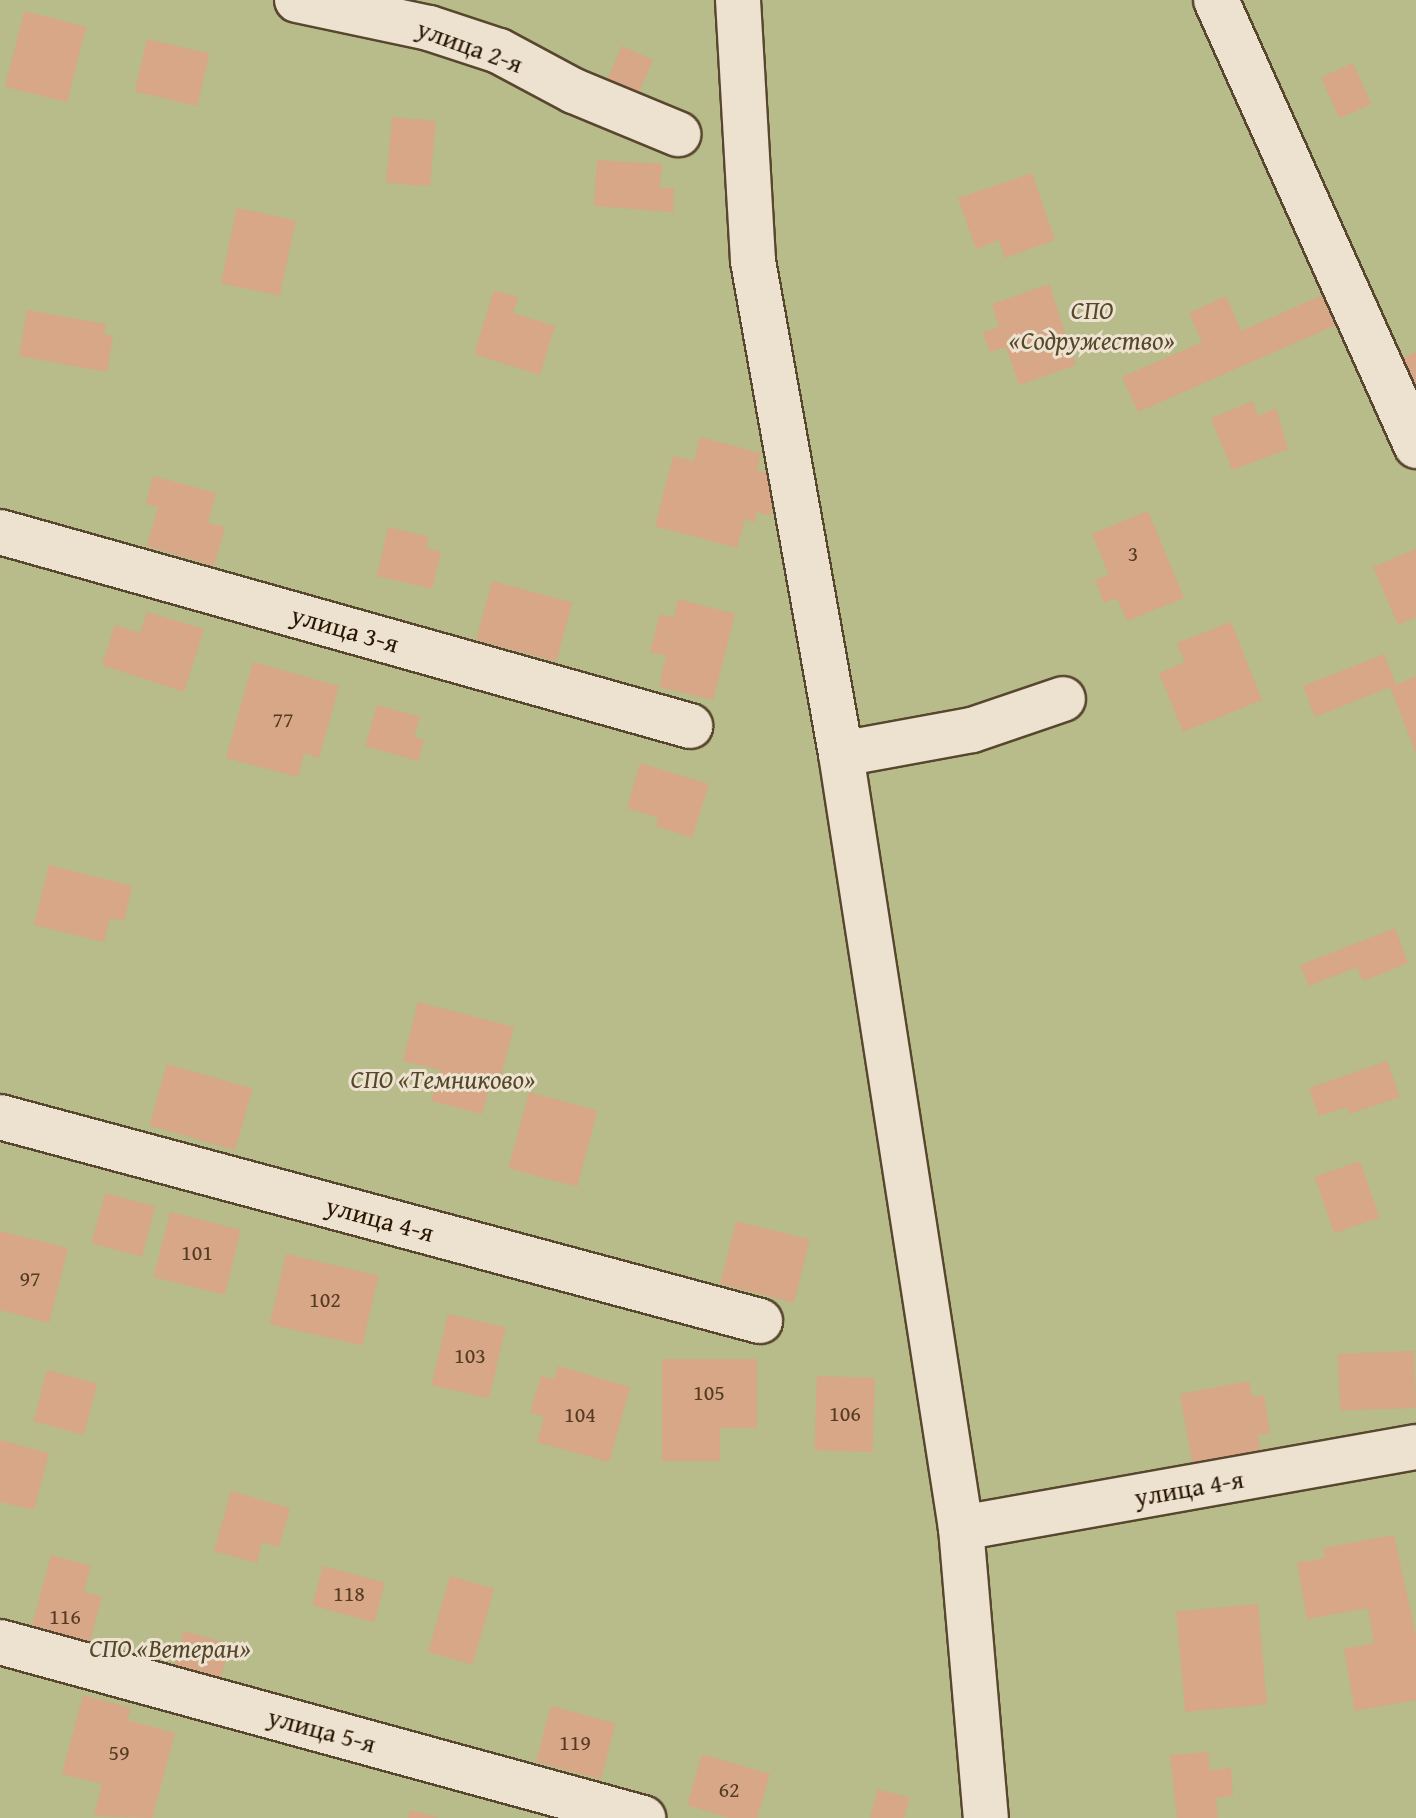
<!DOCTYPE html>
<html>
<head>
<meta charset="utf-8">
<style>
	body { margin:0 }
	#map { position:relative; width:1416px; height:1818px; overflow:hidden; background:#e2d3b5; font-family:"Gentium Book Plus",serif }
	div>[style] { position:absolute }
	.green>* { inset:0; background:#b8bb8a; transform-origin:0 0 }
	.building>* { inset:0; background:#d7a787; transform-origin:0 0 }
	.roads { filter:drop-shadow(2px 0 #58462e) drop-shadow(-2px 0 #58462e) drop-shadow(0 2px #58462e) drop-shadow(0 -2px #58462e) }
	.street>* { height:44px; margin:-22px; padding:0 22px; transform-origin:22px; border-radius:22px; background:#ece2cf }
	span { translate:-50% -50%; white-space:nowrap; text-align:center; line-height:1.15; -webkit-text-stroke:6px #ece2cf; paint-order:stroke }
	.number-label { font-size:22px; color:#553b22 }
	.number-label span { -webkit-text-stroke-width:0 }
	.street-label { font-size:26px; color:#2a1701 }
	.park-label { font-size:26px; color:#55482a; font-style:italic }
</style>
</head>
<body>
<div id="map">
	<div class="green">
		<div style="left:0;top:0;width:1416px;height:1818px"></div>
	</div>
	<div class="building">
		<div style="left:24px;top:11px;width:64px;height:78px;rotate:14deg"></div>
		<div style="left:147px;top:39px;width:64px;height:54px;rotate:13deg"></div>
		<div style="left:622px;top:46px;width:34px;height:48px;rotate:24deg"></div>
		<div style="left:1353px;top:63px;width:45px;height:35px;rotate:66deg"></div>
		<div style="left:392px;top:117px;width:44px;height:66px;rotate:5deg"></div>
		<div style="clip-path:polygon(597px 160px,662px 164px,660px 188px,674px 188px,673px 212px,594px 206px)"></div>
		<div style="clip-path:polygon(1032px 173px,1055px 240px,1005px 258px,999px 240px,976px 249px,958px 198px)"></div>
		<div style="left:237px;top:208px;width:60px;height:77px;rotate:12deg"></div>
		<div style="clip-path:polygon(1049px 284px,1076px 365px,1019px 385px,1006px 347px,990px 352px,983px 332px,999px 327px,992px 304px)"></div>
		<div style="clip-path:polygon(494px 290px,518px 297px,513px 313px,555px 326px,540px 375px,474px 354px)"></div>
		<div style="clip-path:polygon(1325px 294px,1338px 324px,1138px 412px,1122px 377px,1202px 342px,1189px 313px,1226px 296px,1241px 331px)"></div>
		<div style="clip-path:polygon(27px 310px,106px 324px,104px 334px,113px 336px,107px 372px,19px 356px)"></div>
		<div style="clip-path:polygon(1416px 352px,1416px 391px,1414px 392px,1400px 359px)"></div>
		<div style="clip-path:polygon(1253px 401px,1258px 416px,1276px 408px,1288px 449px,1232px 470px,1211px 418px)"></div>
		<div style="clip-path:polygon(700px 437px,761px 453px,757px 470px,781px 476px,770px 516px,757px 512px,755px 522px,745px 519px,737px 548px,655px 526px,673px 456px,694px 461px)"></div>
		<div style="clip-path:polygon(153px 476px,216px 493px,208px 523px,225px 527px,214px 566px,147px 546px,158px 507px,146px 504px)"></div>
		<div style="clip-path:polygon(1148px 511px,1184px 598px,1127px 621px,1117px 598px,1104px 603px,1095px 580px,1109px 575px,1092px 534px)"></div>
		<div style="clip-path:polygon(388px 527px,429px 537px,426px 548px,441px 552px,432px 589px,377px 576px)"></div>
		<div style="clip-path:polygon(1416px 549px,1416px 617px,1398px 625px,1373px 567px)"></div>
		<div style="left:492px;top:581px;width:83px;height:61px;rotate:15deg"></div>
		<div style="clip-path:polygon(678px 599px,735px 614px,713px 700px,659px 687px,666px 656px,650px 652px,660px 614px,674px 618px)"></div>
		<div style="clip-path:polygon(147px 612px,204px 629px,184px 692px,102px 665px,115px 625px,140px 633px)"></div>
		<div style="clip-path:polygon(1231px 622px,1262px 700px,1183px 732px,1159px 673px,1185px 662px,1177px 643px)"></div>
		<div style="clip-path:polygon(1384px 654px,1396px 685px,1416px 676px,1416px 753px,1390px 687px,1315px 717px,1303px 686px)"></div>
		<div style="clip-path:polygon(253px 662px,339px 686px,319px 758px,304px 753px,298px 777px,226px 758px)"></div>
		<div style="clip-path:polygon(377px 705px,420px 717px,414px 737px,424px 740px,418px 761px,365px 746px)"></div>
		<div style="clip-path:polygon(640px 763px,709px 784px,692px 838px,656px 826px,658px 818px,627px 808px)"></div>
		<div style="clip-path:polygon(49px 865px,132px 886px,124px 921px,110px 918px,104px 942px,34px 925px)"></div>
		<div style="clip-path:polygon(1395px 928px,1408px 963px,1363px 981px,1357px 967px,1309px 986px,1300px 965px)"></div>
		<div style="clip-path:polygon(418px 1002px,514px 1027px,497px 1091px,489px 1088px,482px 1114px,431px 1101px,440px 1070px,403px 1061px)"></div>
		<div style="clip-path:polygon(1387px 1061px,1400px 1097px,1349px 1114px,1347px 1107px,1319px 1116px,1309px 1088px)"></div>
		<div style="left:167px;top:1064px;width:89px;height:64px;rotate:16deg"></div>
		<div style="left:529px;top:1092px;width:71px;height:79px;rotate:15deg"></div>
		<div style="left:1360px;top:1161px;width:60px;height:48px;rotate:71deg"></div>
		<div style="left:105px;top:1193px;width:52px;height:52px;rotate:15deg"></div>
		<div style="left:170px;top:1212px;width:73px;height:67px;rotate:14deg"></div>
		<div style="left:736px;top:1221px;width:76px;height:65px;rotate:14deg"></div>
		<div style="clip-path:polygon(0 1231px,68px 1248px,49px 1323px,0 1310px)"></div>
		<div style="left:286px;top:1254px;width:95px;height:72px;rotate:13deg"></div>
		<div style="left:448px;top:1314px;width:59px;height:73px;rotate:13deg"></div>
		<div style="left:1414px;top:1351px;width:57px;height:76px;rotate:88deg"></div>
		<div style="clip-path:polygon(662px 1359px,757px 1359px,757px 1428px,720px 1428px,720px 1461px,662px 1461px)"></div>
		<div style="clip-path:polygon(558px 1366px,630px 1387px,609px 1462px,537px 1442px,544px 1417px,530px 1412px,541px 1376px,554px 1379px)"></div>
		<div style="left:47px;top:1370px;width:52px;height:53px;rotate:15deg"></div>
		<div style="left:817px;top:1376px;width:58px;height:74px;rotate:2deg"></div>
		<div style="clip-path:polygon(1249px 1381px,1252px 1397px,1264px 1395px,1270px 1433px,1258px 1435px,1262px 1460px,1194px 1472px,1180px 1394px)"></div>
		<div style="clip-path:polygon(0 1440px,49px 1453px,34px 1510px,0 1502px)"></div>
		<div style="clip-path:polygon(231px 1491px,290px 1508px,279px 1547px,262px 1542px,257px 1563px,214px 1551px)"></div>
		<div style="clip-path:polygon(1394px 1535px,1416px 1636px,1416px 1700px,1355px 1711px,1344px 1649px,1374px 1643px,1368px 1608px,1307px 1619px,1297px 1563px,1325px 1558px,1323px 1548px)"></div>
		<div style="clip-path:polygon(51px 1555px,91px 1566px,84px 1592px,102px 1597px,87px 1652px,29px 1637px)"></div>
		<div style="left:323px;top:1566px;width:64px;height:41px;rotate:15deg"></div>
		<div style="left:450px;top:1576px;width:46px;height:79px;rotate:16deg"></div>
		<div style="left:1258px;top:1604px;width:101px;height:82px;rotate:85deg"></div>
		<div style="left:184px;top:1631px;width:48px;height:43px;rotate:16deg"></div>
		<div style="clip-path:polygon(83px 1695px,131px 1708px,127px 1720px,175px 1733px,152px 1818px,94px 1816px,102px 1784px,62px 1774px)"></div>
		<div style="left:551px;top:1706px;width:67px;height:58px;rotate:15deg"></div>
		<div style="clip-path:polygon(1208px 1752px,1210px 1770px,1231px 1768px,1233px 1796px,1216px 1798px,1218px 1818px,1177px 1818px,1170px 1755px)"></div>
		<div style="clip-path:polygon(702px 1754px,770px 1774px,757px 1818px,730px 1818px,687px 1805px)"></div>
		<div style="clip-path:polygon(878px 1789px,910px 1798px,904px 1818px,870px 1818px)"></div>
		<div style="clip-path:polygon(410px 1810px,437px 1817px,437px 1818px,408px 1818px)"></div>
	</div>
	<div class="roads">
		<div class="street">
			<div style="left:297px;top:0;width:135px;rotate:12deg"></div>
			<div style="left:429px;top:28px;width:74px;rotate:18.2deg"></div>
			<div style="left:499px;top:51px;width:85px;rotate:28.1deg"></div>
			<div style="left:574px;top:91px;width:113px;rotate:22.5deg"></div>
			<div style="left:738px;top:0;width:261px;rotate:86.7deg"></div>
			<div style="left:753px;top:261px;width:501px;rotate:79.88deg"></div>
			<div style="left:841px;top:754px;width:783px;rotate:81.19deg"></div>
			<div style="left:961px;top:1528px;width:291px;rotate:85.1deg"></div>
			<div style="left:1216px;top:0;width:489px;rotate:65.8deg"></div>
			<div style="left:0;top:532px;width:717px;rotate:15.7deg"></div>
			<div style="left:841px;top:754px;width:133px;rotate:-10.4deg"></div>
			<div style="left:972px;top:730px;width:96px;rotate:-18.8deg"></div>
			<div style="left:0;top:1117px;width:787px;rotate:15.03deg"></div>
			<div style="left:961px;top:1528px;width:462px;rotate:-10.1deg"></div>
			<div style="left:0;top:1642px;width:667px;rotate:15.31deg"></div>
		</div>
	</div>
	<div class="number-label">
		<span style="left:1133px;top:554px">3</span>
		<span style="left:283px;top:720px">77</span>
		<span style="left:197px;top:1253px">101</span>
		<span style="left:30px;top:1279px">97</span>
		<span style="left:325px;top:1300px">102</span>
		<span style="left:470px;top:1356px">103</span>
		<span style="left:709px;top:1393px">105</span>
		<span style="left:845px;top:1414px">106</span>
		<span style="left:580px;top:1415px">104</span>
		<span style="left:349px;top:1594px">118</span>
		<span style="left:65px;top:1617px">116</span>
		<span style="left:575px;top:1743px">119</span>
		<span style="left:119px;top:1753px">59</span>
		<span style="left:729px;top:1790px">62</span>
	</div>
	<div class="street-label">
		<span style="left:470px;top:46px;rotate:20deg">улица 2-я</span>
		<span style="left:345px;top:629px;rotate:16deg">улица 3-я</span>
		<span style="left:380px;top:1219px;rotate:15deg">улица 4-я</span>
		<span style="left:1189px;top:1488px;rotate:-10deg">улица 4-я</span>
		<span style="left:322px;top:1730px;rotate:15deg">улица 5-я</span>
	</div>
	<div class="park-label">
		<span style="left:1092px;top:325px">СПО<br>«Содружество»</span>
		<span style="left:443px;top:1079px">СПО «Темниково»</span>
		<span style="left:170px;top:1648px">СПО «Ветеран»</span>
	</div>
</div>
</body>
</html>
